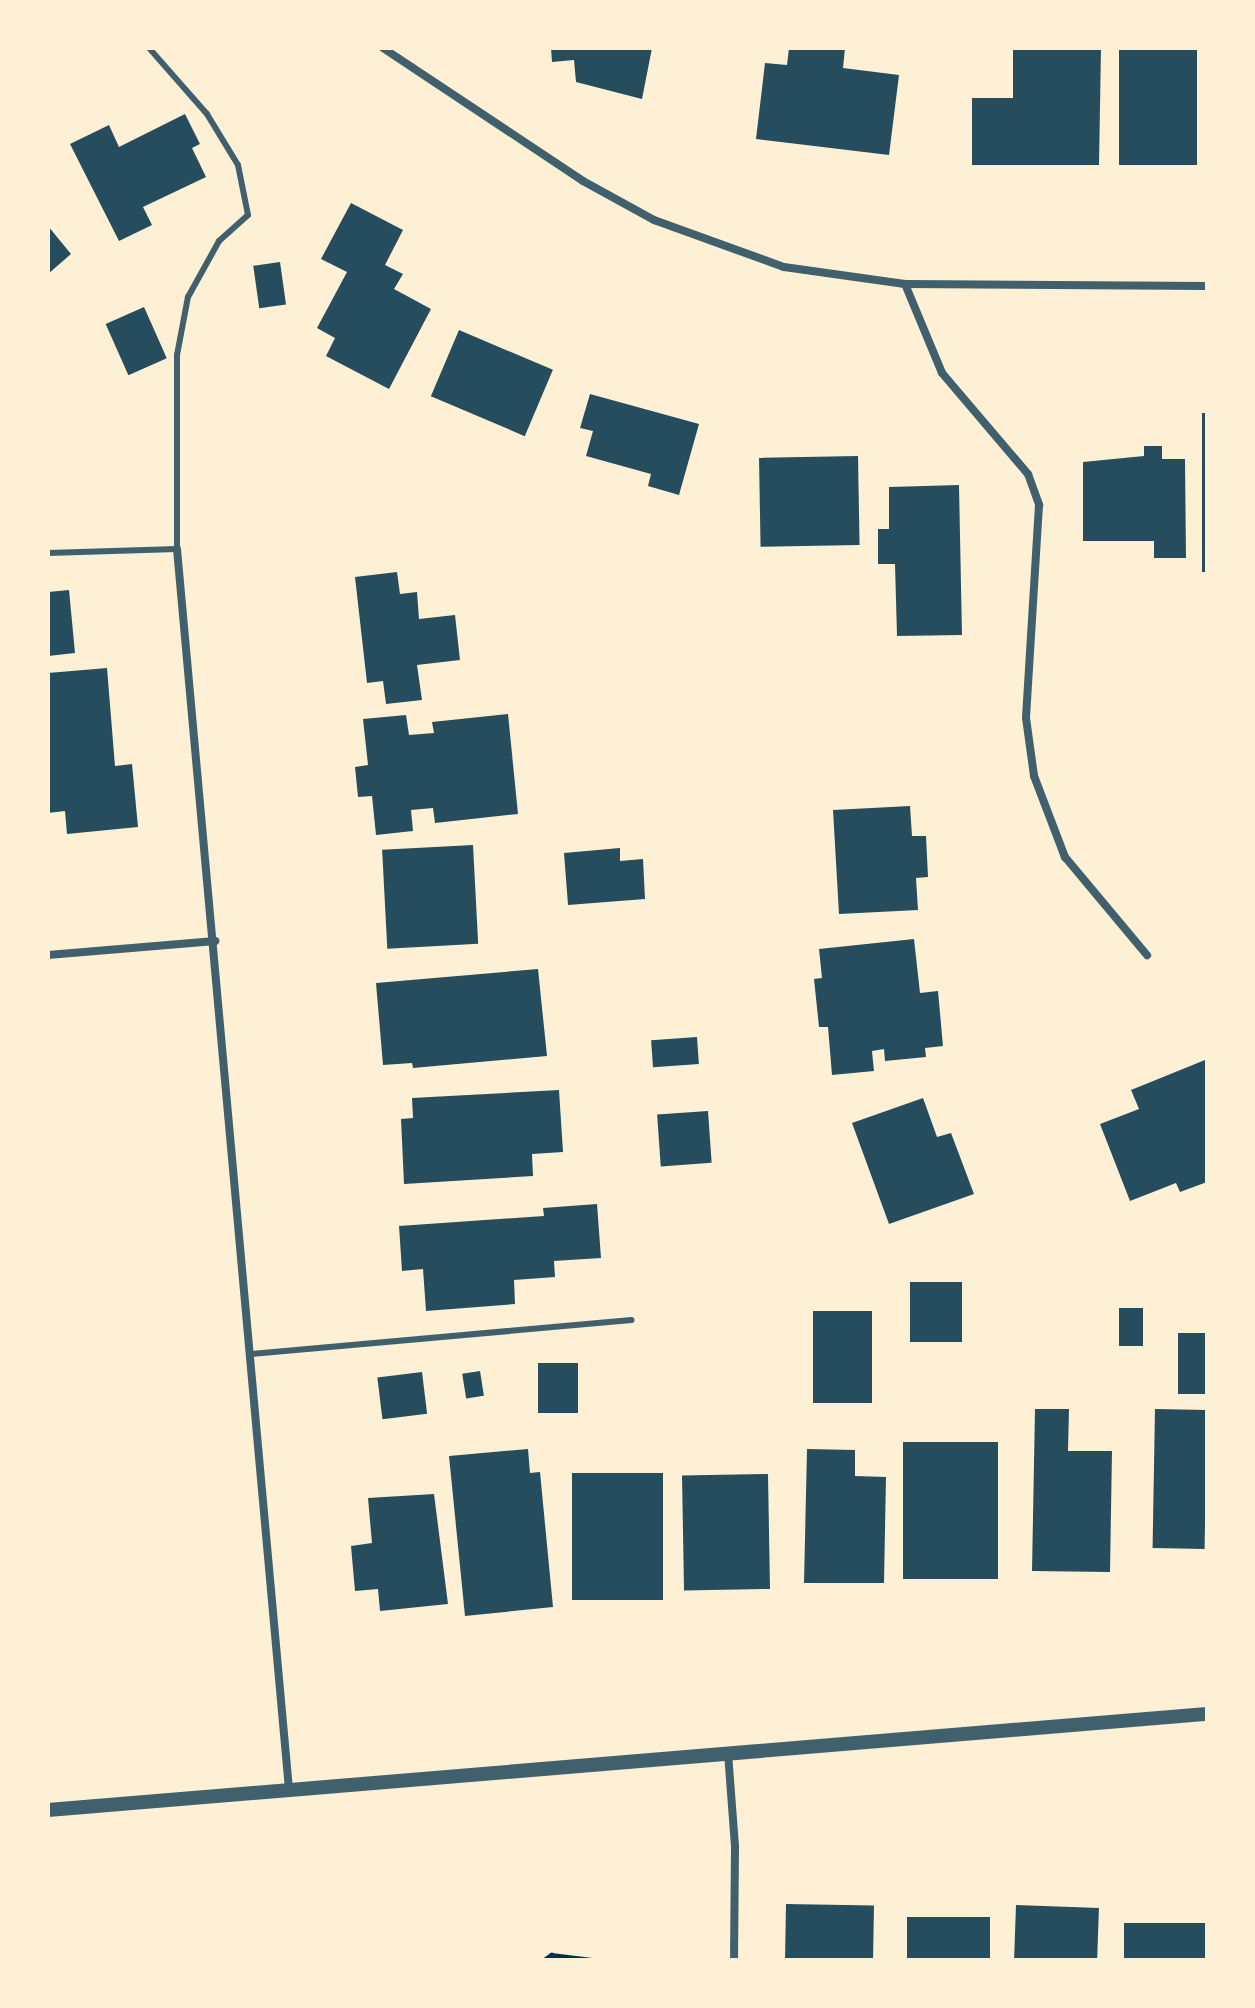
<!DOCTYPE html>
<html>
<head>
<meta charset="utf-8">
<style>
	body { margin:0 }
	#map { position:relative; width:1255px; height:2008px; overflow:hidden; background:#fdf0d5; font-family:Roboto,sans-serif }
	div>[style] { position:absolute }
	.building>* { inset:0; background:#264d5e; transform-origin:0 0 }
	.path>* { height:5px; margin:-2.5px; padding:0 2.5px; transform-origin:2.5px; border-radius:2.5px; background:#003049 }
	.service>* { height:6px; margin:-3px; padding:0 3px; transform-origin:3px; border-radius:3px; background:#3f606c }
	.minor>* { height:8px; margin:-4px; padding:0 4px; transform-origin:4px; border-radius:4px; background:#3f606c }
	.tertiary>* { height:14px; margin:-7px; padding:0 7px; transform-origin:7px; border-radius:7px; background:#3f606c }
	span { translate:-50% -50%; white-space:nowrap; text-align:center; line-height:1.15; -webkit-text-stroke:6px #fdf0d5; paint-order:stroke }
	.frame { position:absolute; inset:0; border:50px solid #fdf0d5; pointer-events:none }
</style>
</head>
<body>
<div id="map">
	<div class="building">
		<div style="clip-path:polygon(551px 48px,652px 48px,642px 99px,576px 82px,574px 60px,552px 62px)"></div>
		<div style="clip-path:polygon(789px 48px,845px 48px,843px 68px,899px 75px,889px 155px,756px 139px,765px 63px,787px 65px)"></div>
		<div style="clip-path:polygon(1013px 48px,1101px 48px,1099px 165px,972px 165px,972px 98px,1013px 98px)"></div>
		<div style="left:1119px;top:48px;width:78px;height:117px"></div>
		<div style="clip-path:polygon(185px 114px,200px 144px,192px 148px,206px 177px,143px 207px,152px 225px,119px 241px,70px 144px,109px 125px,119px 147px)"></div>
		<div style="clip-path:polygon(351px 203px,403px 230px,385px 265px,403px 274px,394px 289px,431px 309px,389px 389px,326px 356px,335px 338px,317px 328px,347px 272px,321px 259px)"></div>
		<div style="clip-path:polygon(48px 226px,71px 254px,48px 274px)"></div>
		<div style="left:280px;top:262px;width:43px;height:27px;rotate:82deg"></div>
		<div style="left:144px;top:307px;width:56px;height:42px;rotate:66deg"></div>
		<div style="left:459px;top:330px;width:102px;height:72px;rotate:23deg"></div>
		<div style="clip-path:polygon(590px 394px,699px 424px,679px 495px,648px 486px,651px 474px,586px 456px,593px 431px,580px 428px)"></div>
		<div style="left:1207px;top:413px;width:159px;height:5px;rotate:90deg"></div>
		<div style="clip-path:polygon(1144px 446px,1162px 446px,1162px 459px,1185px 459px,1186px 558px,1154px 558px,1154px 541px,1083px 541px,1083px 462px,1144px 456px)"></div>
		<div style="left:858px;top:456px;width:89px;height:99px;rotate:89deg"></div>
		<div style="clip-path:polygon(959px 485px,962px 635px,897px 636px,895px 564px,878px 564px,878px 529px,889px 529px,889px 487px)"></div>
		<div style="clip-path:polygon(397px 572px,400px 594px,417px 592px,419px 619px,455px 615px,460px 660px,417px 665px,422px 700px,386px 704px,383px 681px,367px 683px,355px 577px)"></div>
		<div style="clip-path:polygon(69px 590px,75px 653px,48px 656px,48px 592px)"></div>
		<div style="clip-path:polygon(107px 668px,115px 766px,132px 764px,138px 827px,67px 834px,65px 811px,48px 813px,48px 673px)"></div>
		<div style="clip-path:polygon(508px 714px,518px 814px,435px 823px,433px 808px,411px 810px,413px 831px,376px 835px,372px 796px,358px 797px,355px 767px,368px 765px,363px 719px,406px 715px,409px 735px,434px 733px,432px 722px)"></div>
		<div style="clip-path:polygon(910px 806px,912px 836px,926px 836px,928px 877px,916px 878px,918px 910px,839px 914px,833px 810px)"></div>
		<div style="left:473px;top:845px;width:99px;height:91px;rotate:87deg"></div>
		<div style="clip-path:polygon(620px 848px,620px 861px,643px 859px,645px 899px,568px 905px,564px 853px)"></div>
		<div style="clip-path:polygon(914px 939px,920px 993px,938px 991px,943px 1046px,925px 1048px,926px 1057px,885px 1061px,884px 1049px,872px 1051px,874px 1071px,832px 1075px,828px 1027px,819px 1027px,814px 979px,822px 978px,819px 949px)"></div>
		<div style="clip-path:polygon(538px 969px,547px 1056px,413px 1068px,412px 1063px,383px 1065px,376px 983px)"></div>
		<div style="left:697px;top:1037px;width:27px;height:46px;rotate:86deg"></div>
		<div style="clip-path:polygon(1205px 1060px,1207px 1182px,1180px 1192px,1176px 1183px,1130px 1201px,1100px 1124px,1139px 1109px,1131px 1090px)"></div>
		<div style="clip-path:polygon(559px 1090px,563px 1152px,532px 1154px,533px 1176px,404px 1184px,401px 1119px,413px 1118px,412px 1098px)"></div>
		<div style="clip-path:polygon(923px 1098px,937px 1137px,951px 1133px,974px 1194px,889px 1224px,852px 1123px)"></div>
		<div style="left:708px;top:1111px;width:52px;height:51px;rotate:86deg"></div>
		<div style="clip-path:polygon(597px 1204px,601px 1258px,554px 1261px,555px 1277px,514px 1280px,515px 1304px,426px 1311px,423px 1269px,402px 1271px,399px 1226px,544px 1216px,543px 1208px)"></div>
		<div style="left:910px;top:1282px;width:52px;height:60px"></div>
		<div style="left:1119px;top:1308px;width:24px;height:38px"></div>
		<div style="left:813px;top:1311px;width:59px;height:92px"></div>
		<div style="left:1178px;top:1333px;width:29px;height:61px"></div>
		<div style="left:538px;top:1363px;width:40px;height:50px"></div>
		<div style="left:480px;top:1371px;width:25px;height:18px;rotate:81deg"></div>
		<div style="left:422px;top:1372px;width:42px;height:45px;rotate:83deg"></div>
		<div style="clip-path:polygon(1035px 1409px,1069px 1409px,1068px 1451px,1112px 1451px,1110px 1572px,1032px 1571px)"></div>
		<div style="left:1155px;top:1409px;width:52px;height:139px;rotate:1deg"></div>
		<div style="left:903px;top:1442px;width:95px;height:137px"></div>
		<div style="clip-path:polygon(528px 1449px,530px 1473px,540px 1472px,553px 1607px,465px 1616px,449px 1456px)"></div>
		<div style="clip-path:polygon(807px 1449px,855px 1450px,855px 1476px,886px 1477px,884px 1583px,804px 1583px)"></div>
		<div style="left:572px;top:1473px;width:91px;height:127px"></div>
		<div style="left:768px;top:1474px;width:115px;height:86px;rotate:89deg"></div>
		<div style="clip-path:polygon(434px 1494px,448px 1604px,380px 1611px,378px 1589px,355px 1591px,351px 1546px,372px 1543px,368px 1498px)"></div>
		<div style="left:786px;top:1904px;width:88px;height:56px;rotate:1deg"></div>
		<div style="left:1016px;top:1905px;width:83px;height:55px;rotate:2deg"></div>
		<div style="left:907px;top:1917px;width:83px;height:43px"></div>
		<div style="left:1124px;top:1923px;width:83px;height:37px"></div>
	</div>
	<div class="path">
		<div style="left:544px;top:1960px;width:9px;rotate:-36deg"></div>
		<div style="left:551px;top:1955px;width:41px;rotate:7deg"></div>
	</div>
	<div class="service">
		<div style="left:48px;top:553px;width:129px;rotate:-1.8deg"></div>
		<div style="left:177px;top:549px;width:194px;rotate:-90deg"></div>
		<div style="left:177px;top:355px;width:59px;rotate:-79.3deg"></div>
		<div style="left:188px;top:297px;width:64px;rotate:-61deg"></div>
		<div style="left:219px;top:241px;width:39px;rotate:-42deg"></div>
		<div style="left:248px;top:215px;width:51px;rotate:-101.3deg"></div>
		<div style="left:238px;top:165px;width:60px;rotate:-121.3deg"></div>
		<div style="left:207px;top:114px;width:88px;rotate:-131.3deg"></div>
		<div style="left:251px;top:1354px;width:382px;rotate:-5.1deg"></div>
	</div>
	<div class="minor">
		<div style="left:383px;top:48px;width:240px;rotate:33.6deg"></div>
		<div style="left:583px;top:181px;width:81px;rotate:28.8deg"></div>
		<div style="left:654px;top:220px;width:138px;rotate:19.9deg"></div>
		<div style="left:784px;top:267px;width:122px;rotate:8deg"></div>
		<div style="left:905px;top:284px;width:302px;rotate:0.4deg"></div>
		<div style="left:905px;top:284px;width:96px;rotate:67.4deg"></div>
		<div style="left:942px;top:373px;width:133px;rotate:49.6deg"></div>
		<div style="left:1028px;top:474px;width:33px;rotate:70deg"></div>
		<div style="left:1039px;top:505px;width:213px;rotate:93.5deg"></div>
		<div style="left:1026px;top:718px;width:59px;rotate:82.1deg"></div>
		<div style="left:1034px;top:776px;width:87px;rotate:69.1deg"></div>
		<div style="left:1065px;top:857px;width:128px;rotate:50.1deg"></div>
		<div style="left:177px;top:549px;width:1246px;rotate:84.84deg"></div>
		<div style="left:48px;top:955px;width:168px;rotate:-4.8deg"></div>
		<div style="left:728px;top:1753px;width:94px;rotate:85.7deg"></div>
		<div style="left:735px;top:1847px;width:113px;rotate:90.5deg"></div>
	</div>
	<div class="tertiary">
		<div style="left:48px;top:1810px;width:1163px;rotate:-4.74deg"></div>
	</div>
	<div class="frame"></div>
</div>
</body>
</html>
